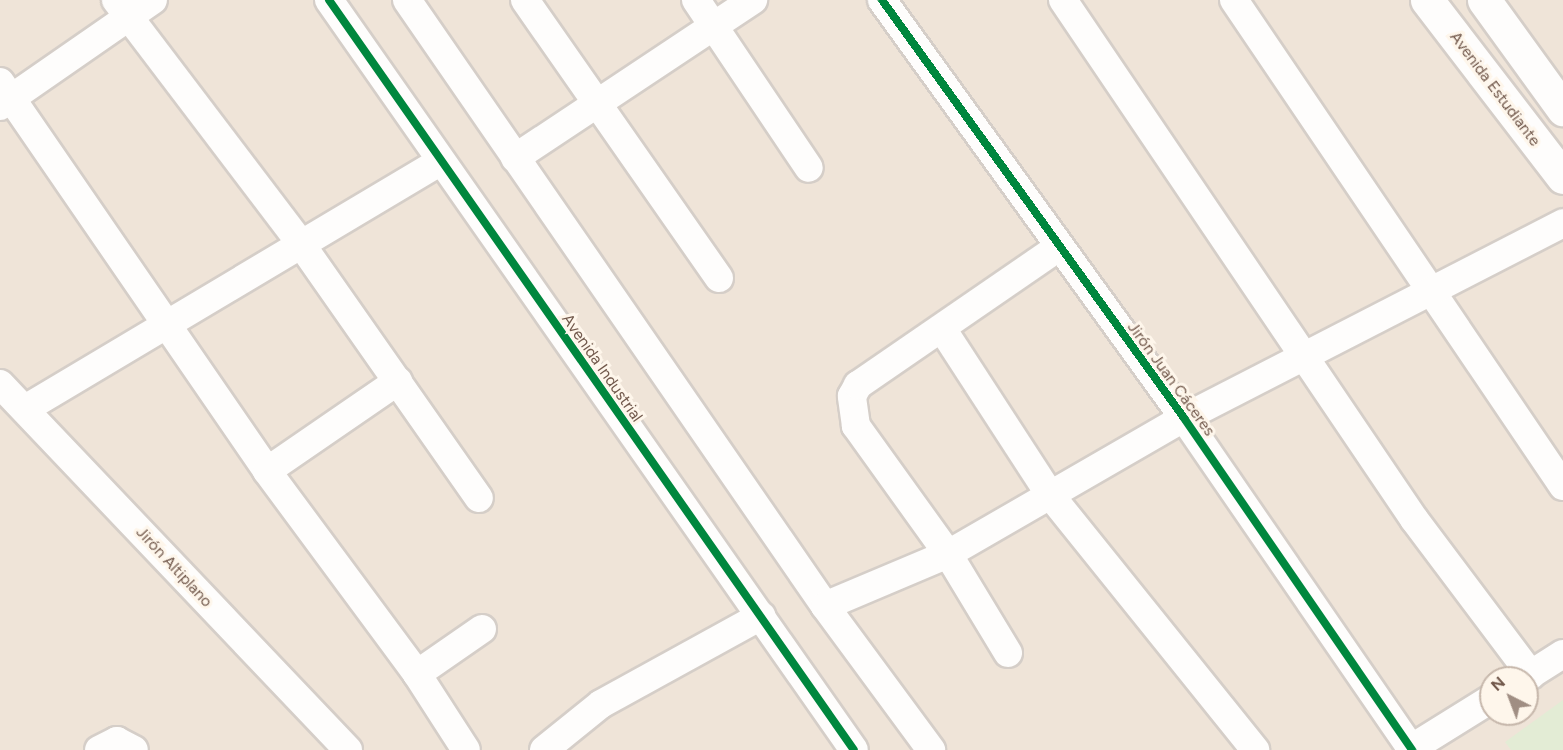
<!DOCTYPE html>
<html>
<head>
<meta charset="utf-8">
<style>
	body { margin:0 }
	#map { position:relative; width:1563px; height:750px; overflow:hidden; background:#f6f1ea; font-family:Figtree,sans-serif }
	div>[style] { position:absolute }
	.residential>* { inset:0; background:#efe4d8 }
	.green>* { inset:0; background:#e3ecd5 }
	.roads { filter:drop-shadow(2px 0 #d5cec8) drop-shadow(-2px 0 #d5cec8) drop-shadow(0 2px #d5cec8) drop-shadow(0 -2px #d5cec8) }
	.minor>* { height:28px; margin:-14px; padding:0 14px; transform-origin:14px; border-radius:14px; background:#fefdfc }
	.tertiary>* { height:33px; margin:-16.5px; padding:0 16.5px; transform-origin:16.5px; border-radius:16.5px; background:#fefdfc }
	.cycleway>* { height:8px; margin:-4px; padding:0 4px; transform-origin:4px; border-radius:4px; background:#00873e }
	span { translate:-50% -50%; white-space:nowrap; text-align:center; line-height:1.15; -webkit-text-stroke:6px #fef6eb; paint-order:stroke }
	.street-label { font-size:16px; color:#72594c }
	.north { position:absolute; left:1479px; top:666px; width:60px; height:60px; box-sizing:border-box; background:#fef6eb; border:2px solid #c6b7ab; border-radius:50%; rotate:318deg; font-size:16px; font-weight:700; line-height:24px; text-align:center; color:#72594c }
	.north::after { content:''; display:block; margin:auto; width:21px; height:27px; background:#a08e83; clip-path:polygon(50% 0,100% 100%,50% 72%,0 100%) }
</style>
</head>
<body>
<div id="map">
	<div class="residential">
		<div style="clip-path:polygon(evenodd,0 0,1563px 0,1563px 750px,0 750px,0 0,1491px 678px,1527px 678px,1527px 714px,1491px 714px,1491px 678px)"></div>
	</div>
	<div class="green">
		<div style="clip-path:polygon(1563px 700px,1563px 750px,1511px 750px,1505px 742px)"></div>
	</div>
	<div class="roads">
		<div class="minor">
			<div style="left:116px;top:0;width:306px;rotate:52.8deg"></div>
			<div style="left:301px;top:244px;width:310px;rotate:55deg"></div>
			<div style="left:329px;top:0;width:915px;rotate:55.01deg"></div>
			<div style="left:407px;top:0;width:736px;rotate:55.4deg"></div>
			<div style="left:825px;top:606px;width:179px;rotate:53.6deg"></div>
			<div style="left:525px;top:0;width:339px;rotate:55.1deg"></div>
			<div style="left:696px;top:0;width:202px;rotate:56.1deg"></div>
			<div style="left:882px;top:0;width:516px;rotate:54.15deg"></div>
			<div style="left:1184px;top:418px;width:403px;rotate:55.5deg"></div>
			<div style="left:1063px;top:0;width:627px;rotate:55.93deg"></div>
			<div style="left:1414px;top:519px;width:195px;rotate:53.1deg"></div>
			<div style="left:1234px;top:0;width:587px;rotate:55.9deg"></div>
			<div style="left:0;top:82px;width:472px;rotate:55.5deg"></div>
			<div style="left:267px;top:471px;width:252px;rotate:53.5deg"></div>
			<div style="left:417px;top:674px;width:90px;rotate:57.2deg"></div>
			<div style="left:0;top:106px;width:186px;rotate:-34.7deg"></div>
			<div style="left:515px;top:158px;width:286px;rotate:-33.6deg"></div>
			<div style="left:943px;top:330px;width:198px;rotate:57deg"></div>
			<div style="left:1051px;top:496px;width:326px;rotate:51.2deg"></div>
			<div style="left:0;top:384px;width:505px;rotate:46.44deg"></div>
			<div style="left:25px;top:409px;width:483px;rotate:-30.8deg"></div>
			<div style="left:267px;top:471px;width:159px;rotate:-34.5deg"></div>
			<div style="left:825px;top:606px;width:134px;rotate:-22.9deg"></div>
			<div style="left:948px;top:554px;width:272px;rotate:-30deg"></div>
			<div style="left:1184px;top:418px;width:426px;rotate:-27.2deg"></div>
			<div style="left:1008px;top:653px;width:116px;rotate:-121.2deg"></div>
			<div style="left:948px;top:554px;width:158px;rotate:-125.7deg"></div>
			<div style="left:856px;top:426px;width:30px;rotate:-98deg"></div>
			<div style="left:852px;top:396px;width:13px;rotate:-61deg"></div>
			<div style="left:858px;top:385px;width:242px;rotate:-34.5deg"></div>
			<div style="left:417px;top:674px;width:79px;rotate:-34.7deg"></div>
			<div style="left:1525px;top:678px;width:45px;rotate:-32.3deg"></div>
			<div style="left:99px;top:750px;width:20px;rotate:-27deg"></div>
			<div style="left:117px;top:741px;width:19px;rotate:28deg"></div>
			<div style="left:544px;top:750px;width:73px;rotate:-38.9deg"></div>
			<div style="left:601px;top:704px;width:183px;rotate:-28.8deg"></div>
			<div style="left:1409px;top:750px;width:97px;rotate:-31.9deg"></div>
		</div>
		<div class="tertiary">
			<div style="left:1427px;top:0;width:223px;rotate:52.5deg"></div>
			<div style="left:1484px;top:0;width:135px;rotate:54.1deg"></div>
		</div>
	</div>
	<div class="cycleway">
		<div style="left:329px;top:0;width:915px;rotate:55.01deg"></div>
		<div style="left:882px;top:0;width:516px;rotate:54.15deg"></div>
		<div style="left:1184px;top:418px;width:403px;rotate:55.5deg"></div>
	</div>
	<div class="street-label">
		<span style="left:1495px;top:89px;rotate:53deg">Avenida Estudiante</span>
		<span style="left:602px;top:368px;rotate:55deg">Avenida Industrial</span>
		<span style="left:1171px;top:379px;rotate:54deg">Jirón Juan Cáceres</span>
		<span style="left:174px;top:567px;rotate:47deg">Jirón Altiplano</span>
	</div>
	<div class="north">N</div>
</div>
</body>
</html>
